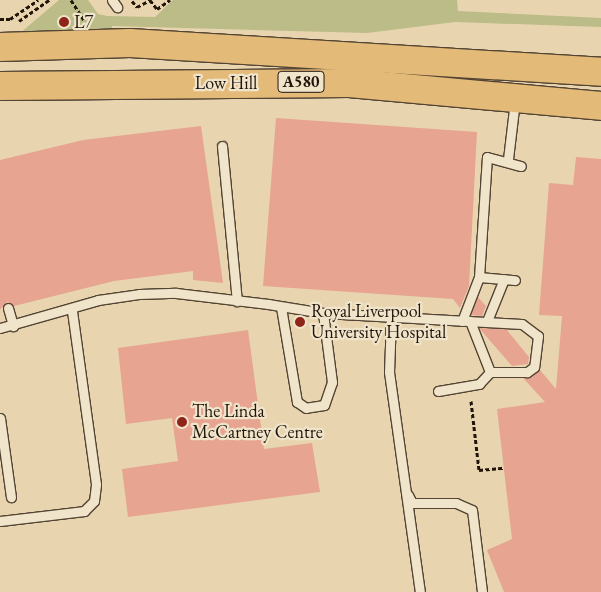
<!DOCTYPE html>
<html>
<head>
<meta charset="utf-8">
<style>
	body { margin:0 }
	#map { position:relative; width:601px; height:592px; overflow:hidden; background:#e8d5af; font-family:"EB Garamond",serif }
	div>[style] { position:absolute }
	.green>* { inset:0; background:#bbbc87 }
	.building>* { inset:0; background:#e6a491 }
	.path>* { height:3px; margin-top:-1.5px; transform-origin:0; background:repeating-linear-gradient(90deg,#21140a 0 4px,transparent 0 6.5px) }
	.roads { filter:drop-shadow(1px 0 #534433) drop-shadow(-1px 0 #534433) drop-shadow(0 1px #534433) drop-shadow(0 -1px #534433) }
	.lane>* { height:9px; margin:-4.5px; padding:0 4.5px; transform-origin:4.5px; border-radius:4.5px; background:#f0e4cb }
	.highway>* { height:28px; margin:-14px; padding:0 14px; transform-origin:14px; border-radius:14px; background:#e4ba78 }
	.dots>* { width:14px; height:14px; translate:-50% -50%; box-sizing:border-box; border:2px solid #f0e4cb; border-radius:50% }
	span { translate:-50% -50%; white-space:nowrap; text-align:center; line-height:1.15; -webkit-text-stroke:4.5px #f0e4cb; paint-order:stroke }
	.shield-label span { padding:1px 4px; background:#f0e4cb; border:1px solid; border-radius:4px; -webkit-text-stroke-width:0 }
	.shield-label { font-size:16px; color:#21140a; font-weight:700 }
	.poi-label { font-size:18px; color:#21140a }
	.left { translate:0 -50%; text-align:left }
	.street-label { font-size:18px; color:#21140a }
</style>
</head>
<body>
<div id="map">
	<div class="green">
		<div style="clip-path:polygon(59px 0,88px 0,98px 14px,107px 16px,155px 17px,173px 0,457px 0,458px 11px,601px 18px,601px 27px,455px 22px,367px 33px,112px 26px,112px 34px,19px 34px)"></div>
	</div>
	<div class="building">
		<div style="clip-path:polygon(276px 118px,477px 132px,469px 286px,460px 308px,453px 299px,263px 286px)"></div>
		<div style="clip-path:polygon(201px 126px,223px 283px,193px 280px,193px 271px,114px 281px,14px 306px,7px 302px,0 310px,0 160px,83px 140px)"></div>
		<div style="clip-path:polygon(576px 157px,601px 159px,601px 592px,504px 592px,487px 550px,512px 539px,497px 409px,545px 402px,523px 378px,540px 370px,556px 389px,562px 316px,539px 315px,549px 183px,573px 185px)"></div>
		<div style="clip-path:polygon(478px 297px,486px 306px,482px 316px,471px 315px)"></div>
		<div style="clip-path:polygon(479px 328px,506px 329px,529px 357px,528px 364px,512px 366px)"></div>
		<div style="clip-path:polygon(248px 330px,264px 449px,312px 443px,320px 492px,128px 517px,122px 469px,178px 461px,172px 418px,126px 424px,118px 348px)"></div>
	</div>
	<div class="path">
		<div style="left:71px;top:0;width:24px;rotate:57deg"></div>
		<div style="left:150px;top:0;width:11px;rotate:52deg"></div>
		<div style="left:157px;top:9px;width:16px;rotate:-35deg"></div>
		<div style="left:132px;top:1px;width:8px;rotate:50deg"></div>
		<div style="left:137px;top:7px;width:15px;rotate:-28deg"></div>
		<div style="left:0;top:19px;width:10px"></div>
		<div style="left:10px;top:19px;width:34px;rotate:-34deg"></div>
		<div style="left:19px;top:21px;width:37px;rotate:-35deg"></div>
		<div style="left:471px;top:401px;width:69px;rotate:83.4deg"></div>
		<div style="left:479px;top:470px;width:25px;rotate:-5deg"></div>
	</div>
	<div class="roads">
		<div class="lane">
			<div style="left:112px;top:0;width:9px;rotate:54deg"></div>
			<div style="left:222px;top:146px;width:156px;rotate:84.5deg"></div>
			<div style="left:508px;top:159px;width:59px;rotate:-83.2deg"></div>
			<div style="left:479px;top:277px;width:36px;rotate:5deg"></div>
			<div style="left:8px;top:308px;width:19px;rotate:74deg"></div>
			<div style="left:323px;top:313px;width:199px;rotate:3.2deg"></div>
			<div style="left:522px;top:324px;width:20px;rotate:37deg"></div>
			<div style="left:538px;top:336px;width:31px;rotate:97deg"></div>
			<div style="left:534px;top:367px;width:9px;rotate:144deg"></div>
			<div style="left:527px;top:372px;width:37px;rotate:180deg"></div>
			<div style="left:490px;top:372px;width:55px;rotate:-111.4deg"></div>
			<div style="left:391px;top:318px;width:54px;rotate:92.1deg"></div>
			<div style="left:389px;top:372px;width:222px;rotate:82deg"></div>
			<div style="left:462px;top:321px;width:47px;rotate:-68.9deg"></div>
			<div style="left:479px;top:277px;width:120px;rotate:-86.2deg"></div>
			<div style="left:487px;top:157px;width:35px;rotate:15deg"></div>
			<div style="left:487px;top:321px;width:45px;rotate:-68deg"></div>
			<div style="left:0;top:328px;width:102px;rotate:-15.9deg"></div>
			<div style="left:98px;top:300px;width:41px;rotate:-8.3deg"></div>
			<div style="left:139px;top:294px;width:37px;rotate:-2deg"></div>
			<div style="left:176px;top:293px;width:93px;rotate:6.8deg"></div>
			<div style="left:268px;top:304px;width:56px;rotate:9.3deg"></div>
			<div style="left:323px;top:313px;width:70px;rotate:82.6deg"></div>
			<div style="left:332px;top:382px;width:24px;rotate:109deg"></div>
			<div style="left:324px;top:405px;width:18px;rotate:171deg"></div>
			<div style="left:306px;top:408px;width:11px;rotate:-146deg"></div>
			<div style="left:297px;top:402px;width:96px;rotate:-99.6deg"></div>
			<div style="left:438px;top:391px;width:42px;rotate:-9.7deg"></div>
			<div style="left:479px;top:384px;width:16px;rotate:-47deg"></div>
			<div style="left:0;top:418px;width:80px;rotate:82.1deg"></div>
			<div style="left:408px;top:495px;width:9px;rotate:63deg"></div>
			<div style="left:412px;top:503px;width:44px"></div>
			<div style="left:456px;top:503px;width:17px;rotate:24deg"></div>
			<div style="left:472px;top:510px;width:83px;rotate:83deg"></div>
			<div style="left:0;top:521px;width:85px;rotate:-6.8deg"></div>
			<div style="left:84px;top:511px;width:14px;rotate:-45deg"></div>
			<div style="left:94px;top:501px;width:17px;rotate:-83deg"></div>
			<div style="left:96px;top:484px;width:176px;rotate:-97.9deg"></div>
		</div>
		<div class="highway">
			<div style="left:0;top:47px;width:130px;rotate:-1.8deg"></div>
			<div style="left:130px;top:43px;width:472px;rotate:3.5deg"></div>
			<div style="left:0;top:86px;width:349px;rotate:-0.5deg"></div>
			<div style="left:349px;top:83px;width:253px;rotate:5.2deg"></div>
		</div>
	</div>
	<div class="dots">
		<div style="left:64px;top:22px;background:#8f2418"></div>
		<div style="left:300px;top:322px;background:#8f2418"></div>
		<div style="left:182px;top:422px;background:#8f2418"></div>
	</div>
	<div class="shield-label">
		<span style="left:301px;top:82px">A580</span>
	</div>
	<div class="poi-label">
		<span class="left" style="left:74px;top:22px">L7</span>
		<span class="left" style="left:311px;top:322px">Royal Liverpool<br>University Hospital</span>
		<span class="left" style="left:192px;top:422px">The Linda<br>McCartney Centre</span>
	</div>
	<div class="street-label">
		<span style="left:226px;top:83px">Low Hill</span>
	</div>
</div>
</body>
</html>
